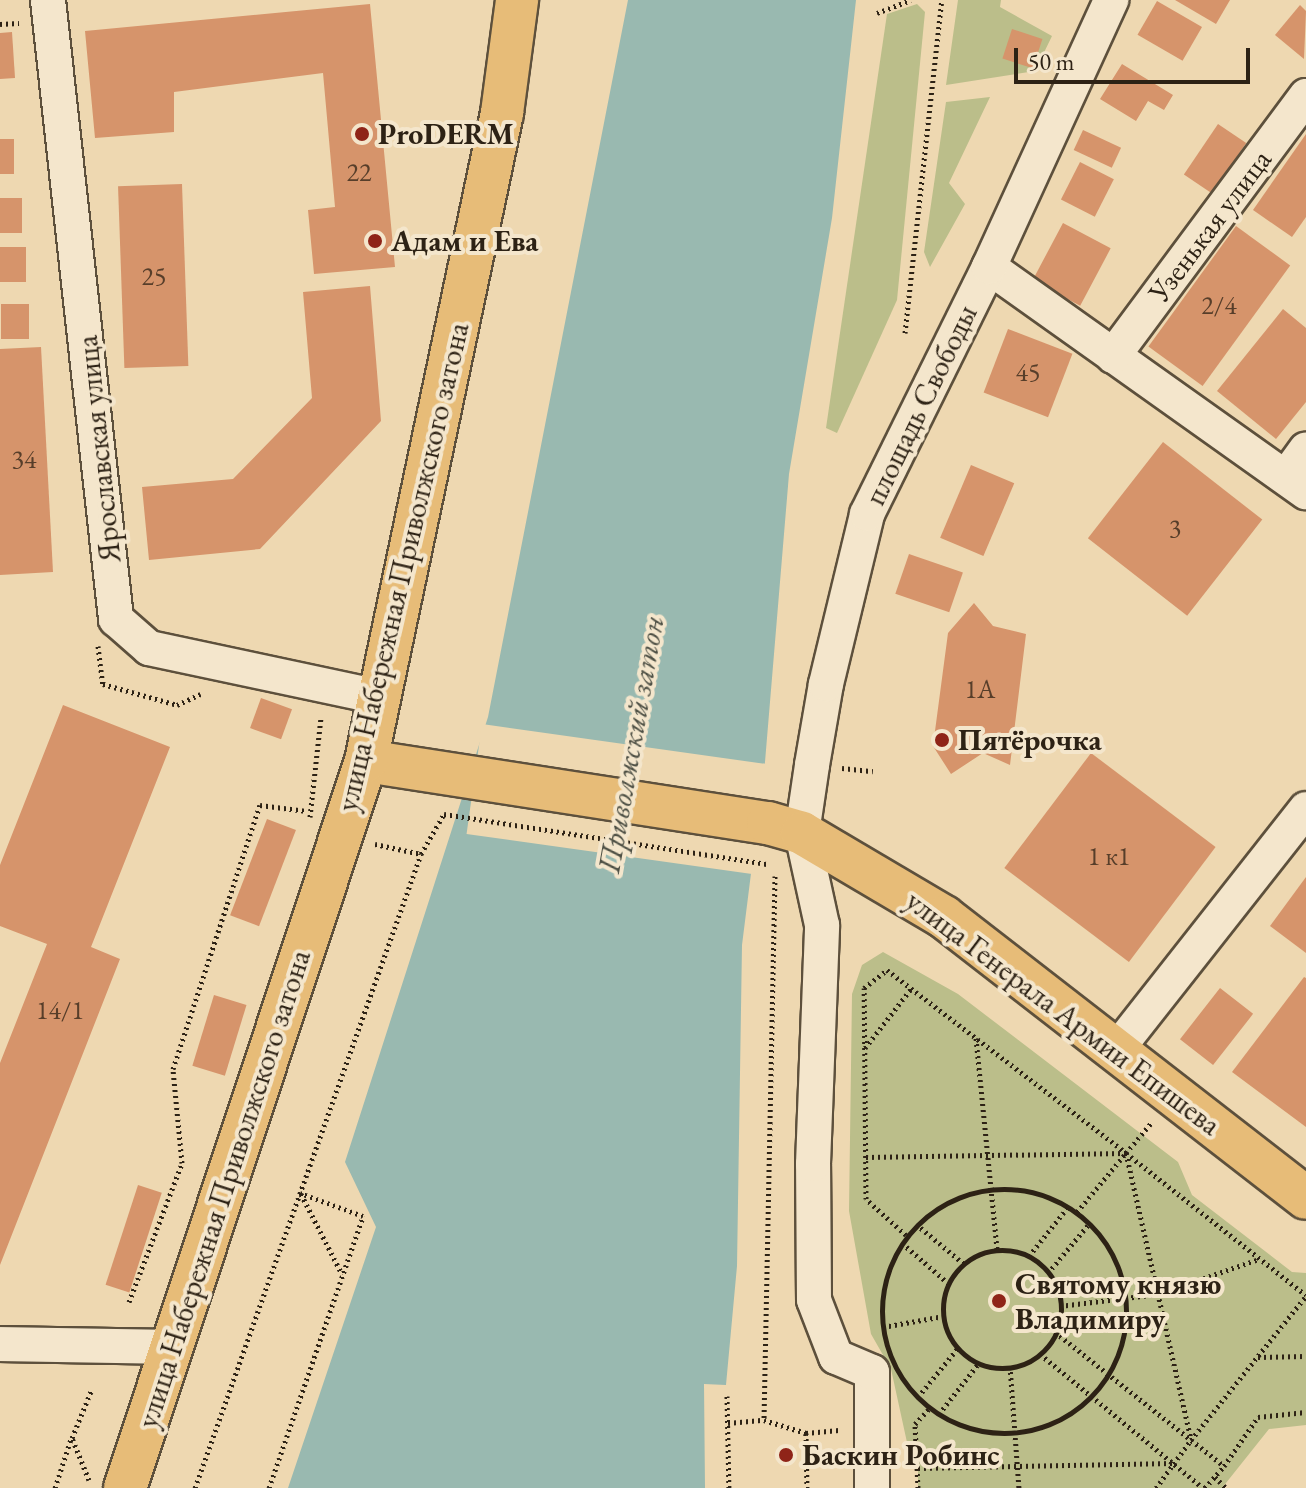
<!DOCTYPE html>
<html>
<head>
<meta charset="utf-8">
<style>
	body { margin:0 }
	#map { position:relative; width:1306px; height:1488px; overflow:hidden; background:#eed8b1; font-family:"EB Garamond",serif }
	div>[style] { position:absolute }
	.green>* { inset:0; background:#bbbe8a }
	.water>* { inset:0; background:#99b9b0 }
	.pier>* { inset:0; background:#eed8b1; transform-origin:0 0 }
	.building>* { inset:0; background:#d6946b; transform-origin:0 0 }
	.path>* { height:5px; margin-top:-2.5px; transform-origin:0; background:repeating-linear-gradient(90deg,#2d2215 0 2px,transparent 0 6px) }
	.path>.ring { margin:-2.5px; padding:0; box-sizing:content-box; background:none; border:5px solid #2d2215; border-radius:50% }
	.roads { filter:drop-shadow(2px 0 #5d503c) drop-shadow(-2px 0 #5d503c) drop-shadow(0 2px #5d503c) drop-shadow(0 -2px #5d503c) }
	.minor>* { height:34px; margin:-17px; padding:0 17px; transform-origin:17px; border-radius:17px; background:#f4e6cc }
	.major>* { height:42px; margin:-21px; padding:0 21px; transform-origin:21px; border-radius:21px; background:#e7bc78 }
	.dots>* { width:22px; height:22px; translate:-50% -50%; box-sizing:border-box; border:4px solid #f4e6cc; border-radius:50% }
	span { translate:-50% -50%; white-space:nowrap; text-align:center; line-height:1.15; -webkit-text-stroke:8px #f4e6cc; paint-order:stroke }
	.number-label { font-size:26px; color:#573e2a }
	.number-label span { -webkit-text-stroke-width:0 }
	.poi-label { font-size:30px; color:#2d2215; font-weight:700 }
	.left { translate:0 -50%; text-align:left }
	.street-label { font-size:30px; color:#2d2215 }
	.water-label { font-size:32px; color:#4d4f44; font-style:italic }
	.scale { position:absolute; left:1014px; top:48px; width:236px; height:36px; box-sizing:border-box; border:4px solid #2d2215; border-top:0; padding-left:10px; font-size:24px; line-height:28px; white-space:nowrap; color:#2d2215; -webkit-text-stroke:6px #f4e6cc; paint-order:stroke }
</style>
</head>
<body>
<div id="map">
	<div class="green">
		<div style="clip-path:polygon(958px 0,1001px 0,1000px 7px,1052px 36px,1035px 71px,946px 85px)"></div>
		<div style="clip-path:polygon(917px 4px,925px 12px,897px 300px,837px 433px,826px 428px,887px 14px)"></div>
		<div style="clip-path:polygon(990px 97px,949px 183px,965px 204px,930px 267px,924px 252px,946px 102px)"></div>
		<div style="clip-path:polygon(883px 952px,958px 994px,1178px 1162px,1192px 1195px,1292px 1272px,1306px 1273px,1306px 1425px,1269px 1429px,1222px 1488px,918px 1488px,918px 1467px,908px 1447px,891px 1369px,871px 1334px,849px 1211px,852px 994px,862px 965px)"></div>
	</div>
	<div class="water">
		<div style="clip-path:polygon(628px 0,856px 0,832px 218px,789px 474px,765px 762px,742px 945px,737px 1266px,726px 1385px,704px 1384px,705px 1488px,288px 1488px,376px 1227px,345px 1162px,488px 717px)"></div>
	</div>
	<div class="pier">
		<div style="left:482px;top:724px;width:290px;height:111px;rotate:8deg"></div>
	</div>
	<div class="building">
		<div style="clip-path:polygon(1175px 0,1230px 0,1216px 24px)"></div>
		<div style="left:1157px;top:1px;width:52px;height:39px;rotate:30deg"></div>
		<div style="clip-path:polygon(370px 4px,395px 267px,314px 274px,308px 210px,335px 207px,323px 73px,174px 92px,174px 132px,95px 138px,85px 31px)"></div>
		<div style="clip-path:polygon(1300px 5px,1306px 11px,1304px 59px,1275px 35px)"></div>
		<div style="left:1012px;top:29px;width:32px;height:31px;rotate:18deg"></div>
		<div style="clip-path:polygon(12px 32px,15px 78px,0 79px,0 33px)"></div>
		<div style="clip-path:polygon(1122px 64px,1173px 95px,1164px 110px,1148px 101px,1136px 121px,1100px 99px)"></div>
		<div style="left:1218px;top:124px;width:34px;height:61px;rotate:34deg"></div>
		<div style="left:1083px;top:130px;width:42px;height:22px;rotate:25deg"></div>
		<div style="clip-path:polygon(1306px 134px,1306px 217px,1292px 237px,1253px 210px)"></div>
		<div style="left:0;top:139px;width:14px;height:35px"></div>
		<div style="left:1080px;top:162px;width:38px;height:42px;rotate:27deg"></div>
		<div style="left:182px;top:184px;width:182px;height:64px;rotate:88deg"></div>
		<div style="left:0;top:198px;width:22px;height:35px"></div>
		<div style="left:1063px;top:223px;width:54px;height:65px;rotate:28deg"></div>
		<div style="left:1236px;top:226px;width:67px;height:149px;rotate:36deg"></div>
		<div style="left:0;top:247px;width:26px;height:35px"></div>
		<div style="clip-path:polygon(370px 286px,381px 421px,260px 549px,149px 560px,142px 487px,233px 479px,312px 398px,303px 292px)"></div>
		<div style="left:29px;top:304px;width:35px;height:28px;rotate:90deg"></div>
		<div style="clip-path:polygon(1283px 309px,1306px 328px,1306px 402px,1276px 439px,1217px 391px)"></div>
		<div style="left:1008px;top:329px;width:69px;height:68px;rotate:21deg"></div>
		<div style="clip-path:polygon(41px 347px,53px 572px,0 575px,0 349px)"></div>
		<div style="left:1163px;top:442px;width:126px;height:122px;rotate:38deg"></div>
		<div style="left:971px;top:465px;width:47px;height:79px;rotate:23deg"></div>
		<div style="left:909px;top:554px;width:57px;height:42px;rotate:19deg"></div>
		<div style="clip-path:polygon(974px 603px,993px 626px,1026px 634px,1010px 765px,983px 753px,951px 774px,933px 746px,948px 633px)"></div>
		<div style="left:261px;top:698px;width:33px;height:32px;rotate:20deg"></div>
		<div style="clip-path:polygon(63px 705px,170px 747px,91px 947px,120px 959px,0 1265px,0 1063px,47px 944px,0 926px,0 865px)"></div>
		<div style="left:1091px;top:753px;width:156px;height:144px;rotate:37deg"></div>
		<div style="left:267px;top:819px;width:31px;height:103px;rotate:21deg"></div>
		<div style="clip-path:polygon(1306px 877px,1306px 953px,1270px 926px)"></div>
		<div style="clip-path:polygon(1304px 977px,1306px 978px,1306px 1127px,1232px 1072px)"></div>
		<div style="left:1220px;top:988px;width:42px;height:65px;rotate:38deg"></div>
		<div style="left:214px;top:995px;width:34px;height:74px;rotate:17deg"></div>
		<div style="left:138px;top:1185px;width:25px;height:105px;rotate:18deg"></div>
	</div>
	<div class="path">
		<div style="left:877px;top:13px;width:36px;rotate:-21deg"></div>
		<div style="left:0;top:24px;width:19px;rotate:-3deg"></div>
		<div style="left:905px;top:333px;width:335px;rotate:-83.7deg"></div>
		<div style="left:98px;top:646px;width:38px;rotate:83deg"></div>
		<div style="left:103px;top:684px;width:77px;rotate:15.8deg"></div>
		<div style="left:177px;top:705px;width:26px;rotate:-25deg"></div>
		<div style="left:842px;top:768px;width:31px;rotate:6deg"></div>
		<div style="left:310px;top:817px;width:101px;rotate:-83.7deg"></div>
		<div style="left:375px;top:844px;width:47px;rotate:12.3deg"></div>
		<div style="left:421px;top:854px;width:46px;rotate:-60.1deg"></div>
		<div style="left:444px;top:814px;width:328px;rotate:8.8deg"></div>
		<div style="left:775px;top:876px;width:544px;rotate:91.16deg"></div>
		<div style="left:764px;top:1420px;width:44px;rotate:17.2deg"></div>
		<div style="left:806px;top:1433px;width:55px;rotate:89deg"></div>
		<div style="left:976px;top:1038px;width:213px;rotate:84.3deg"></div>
		<div style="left:865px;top:1048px;width:75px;rotate:-52.1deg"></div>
		<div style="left:866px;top:1157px;width:260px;rotate:-0.9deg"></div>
		<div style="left:1126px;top:1153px;width:39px;rotate:-50deg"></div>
		<div class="ring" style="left:882px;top:1189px;width:239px;height:239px"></div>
		<div style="left:301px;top:1194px;width:90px;rotate:62.9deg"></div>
		<div style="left:1077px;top:1212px;width:77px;rotate:-50.3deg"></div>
		<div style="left:1126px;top:1153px;width:229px;rotate:38.3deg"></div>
		<div style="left:916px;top:1224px;width:62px;rotate:39.8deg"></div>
		<div style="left:906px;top:1235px;width:54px;rotate:-138deg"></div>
		<div style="left:866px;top:1199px;width:211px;rotate:-90.5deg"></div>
		<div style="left:864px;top:988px;width:29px;rotate:-38deg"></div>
		<div style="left:887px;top:970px;width:301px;rotate:37.4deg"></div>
		<div style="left:1126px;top:1153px;width:294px;rotate:77.2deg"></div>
		<div style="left:1191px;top:1440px;width:184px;rotate:-51.4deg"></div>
		<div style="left:902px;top:1243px;width:61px;rotate:41deg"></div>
		<div class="ring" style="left:943px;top:1250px;width:113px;height:113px"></div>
		<div style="left:1029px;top:1256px;width:63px;rotate:-51.5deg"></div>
		<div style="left:1048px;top:1273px;width:64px;rotate:-50.1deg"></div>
		<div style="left:129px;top:1302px;width:149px;rotate:-69.1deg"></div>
		<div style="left:182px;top:1163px;width:94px;rotate:-95.5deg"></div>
		<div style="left:173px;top:1069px;width:278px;rotate:-71.8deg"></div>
		<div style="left:260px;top:805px;width:47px;rotate:7.3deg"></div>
		<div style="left:1060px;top:1306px;width:99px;rotate:-7deg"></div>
		<div style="left:1158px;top:1294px;width:107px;rotate:-19.1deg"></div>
		<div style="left:883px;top:1327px;width:62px;rotate:-10.2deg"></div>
		<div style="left:1055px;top:1332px;width:216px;rotate:38.4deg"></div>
		<div style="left:1224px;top:1466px;width:60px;rotate:-55.2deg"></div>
		<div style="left:1258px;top:1417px;width:48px;rotate:-5.9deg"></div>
		<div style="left:1040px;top:1354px;width:211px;rotate:39.4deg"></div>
		<div style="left:1258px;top:1357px;width:48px;rotate:-1.2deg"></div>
		<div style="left:1010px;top:1366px;width:122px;rotate:85.8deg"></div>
		<div style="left:727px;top:1396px;width:92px;rotate:88.8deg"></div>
		<div style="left:918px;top:1397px;width:63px;rotate:-50.8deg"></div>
		<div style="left:939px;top:1414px;width:65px;rotate:-51.9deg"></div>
		<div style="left:728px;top:1423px;width:36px;rotate:-5deg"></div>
		<div style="left:806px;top:1433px;width:36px;rotate:-5deg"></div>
		<div style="left:918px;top:1468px;width:256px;rotate:-1.1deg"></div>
		<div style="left:1215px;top:1477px;width:16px;rotate:45deg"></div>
		<div style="left:89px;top:1480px;width:45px;rotate:-112deg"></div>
		<div style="left:72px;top:1438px;width:53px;rotate:-67.8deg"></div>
		<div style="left:55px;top:1488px;width:52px;rotate:-71.9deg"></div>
		<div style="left:195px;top:1488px;width:673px;rotate:-70.38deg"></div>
		<div style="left:269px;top:1488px;width:288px;rotate:-70.9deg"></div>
		<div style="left:363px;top:1216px;width:67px;rotate:-159.9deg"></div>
		<div style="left:918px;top:1488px;width:64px;rotate:-92.7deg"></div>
		<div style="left:915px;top:1424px;width:21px;rotate:-47deg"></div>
		<div style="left:1156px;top:1488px;width:59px;rotate:-53.9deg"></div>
		<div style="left:1205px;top:1488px;width:29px;rotate:-49deg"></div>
	</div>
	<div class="roads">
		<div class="minor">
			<div style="left:48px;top:0;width:623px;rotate:83.73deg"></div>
			<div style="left:116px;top:619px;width:44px;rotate:41.3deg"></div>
			<div style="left:149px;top:648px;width:236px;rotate:12deg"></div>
			<div style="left:989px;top:267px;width:389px;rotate:35.4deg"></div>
			<div style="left:1113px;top:356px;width:324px;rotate:-53.4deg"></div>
			<div style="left:1286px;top:477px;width:34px;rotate:-54deg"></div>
			<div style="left:1118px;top:1048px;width:304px;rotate:-51.8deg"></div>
			<div style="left:0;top:1344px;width:173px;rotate:1deg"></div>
			<div style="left:872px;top:1488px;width:116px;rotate:-90deg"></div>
			<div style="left:872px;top:1372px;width:39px;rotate:-157deg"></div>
			<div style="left:836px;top:1357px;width:61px;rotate:-111.1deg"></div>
			<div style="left:814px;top:1300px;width:136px;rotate:-90.4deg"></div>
			<div style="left:813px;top:1164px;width:239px;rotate:-87.8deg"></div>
			<div style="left:822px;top:925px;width:94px;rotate:-102.3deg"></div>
			<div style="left:802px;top:833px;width:69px;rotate:-81.6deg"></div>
			<div style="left:812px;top:765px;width:82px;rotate:-80.2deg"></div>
			<div style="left:826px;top:684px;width:175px;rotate:-76.4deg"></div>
			<div style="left:867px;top:514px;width:275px;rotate:-63.7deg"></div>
			<div style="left:989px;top:267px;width:294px;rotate:-65.4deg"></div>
		</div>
		<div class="major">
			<div style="left:366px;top:761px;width:407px;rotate:8.8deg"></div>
			<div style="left:768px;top:823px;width:35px;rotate:16deg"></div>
			<div style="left:802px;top:833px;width:165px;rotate:30.6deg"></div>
			<div style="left:944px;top:917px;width:458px;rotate:37.8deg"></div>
			<div style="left:125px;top:1488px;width:766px;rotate:-71.66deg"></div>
			<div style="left:366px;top:761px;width:662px;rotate:-78.15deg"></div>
			<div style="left:502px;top:113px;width:114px;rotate:-82.4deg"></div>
		</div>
	</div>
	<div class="dots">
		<div style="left:362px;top:134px;background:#8f2418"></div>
		<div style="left:375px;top:241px;background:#8f2418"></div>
		<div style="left:942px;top:740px;background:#8f2418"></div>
		<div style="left:999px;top:1301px;background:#8f2418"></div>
		<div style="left:786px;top:1455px;background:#8f2418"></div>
	</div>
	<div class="number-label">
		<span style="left:359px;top:173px">22</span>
		<span style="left:154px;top:277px">25</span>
		<span style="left:1219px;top:306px">2/4</span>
		<span style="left:1028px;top:373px">45</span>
		<span style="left:24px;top:460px">34</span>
		<span style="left:1175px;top:529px">3</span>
		<span style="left:980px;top:690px">1А</span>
		<span style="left:1109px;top:857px">1 к1</span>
		<span style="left:60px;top:1011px">14/1</span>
	</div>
	<div class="poi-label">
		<span class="left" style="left:378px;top:134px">ProDERM</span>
		<span class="left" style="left:391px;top:241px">Адам и Ева</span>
		<span class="left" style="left:958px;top:740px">Пятёрочка</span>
		<span class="left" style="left:1015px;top:1301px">Святому князю<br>Владимиру</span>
		<span class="left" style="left:802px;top:1455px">Баскин Робинс</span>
	</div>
	<div class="street-label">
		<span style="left:1210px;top:226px;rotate:-53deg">Узенькая улица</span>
		<span style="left:921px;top:405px;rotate:-64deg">площадь Свободы</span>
		<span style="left:99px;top:449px;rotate:-96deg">Ярославская улица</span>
		<span style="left:403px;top:567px;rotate:-77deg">улица Набережная Приволжского затона</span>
		<span style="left:1063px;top:1013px;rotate:37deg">улица Генерала Армии Епишева</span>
		<span style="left:224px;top:1189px;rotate:-72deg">улица Набережная Приволжского затона</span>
	</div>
	<div class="water-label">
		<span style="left:631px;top:744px;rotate:-80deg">Приволжский затон</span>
	</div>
	<div class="scale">50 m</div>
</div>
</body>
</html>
